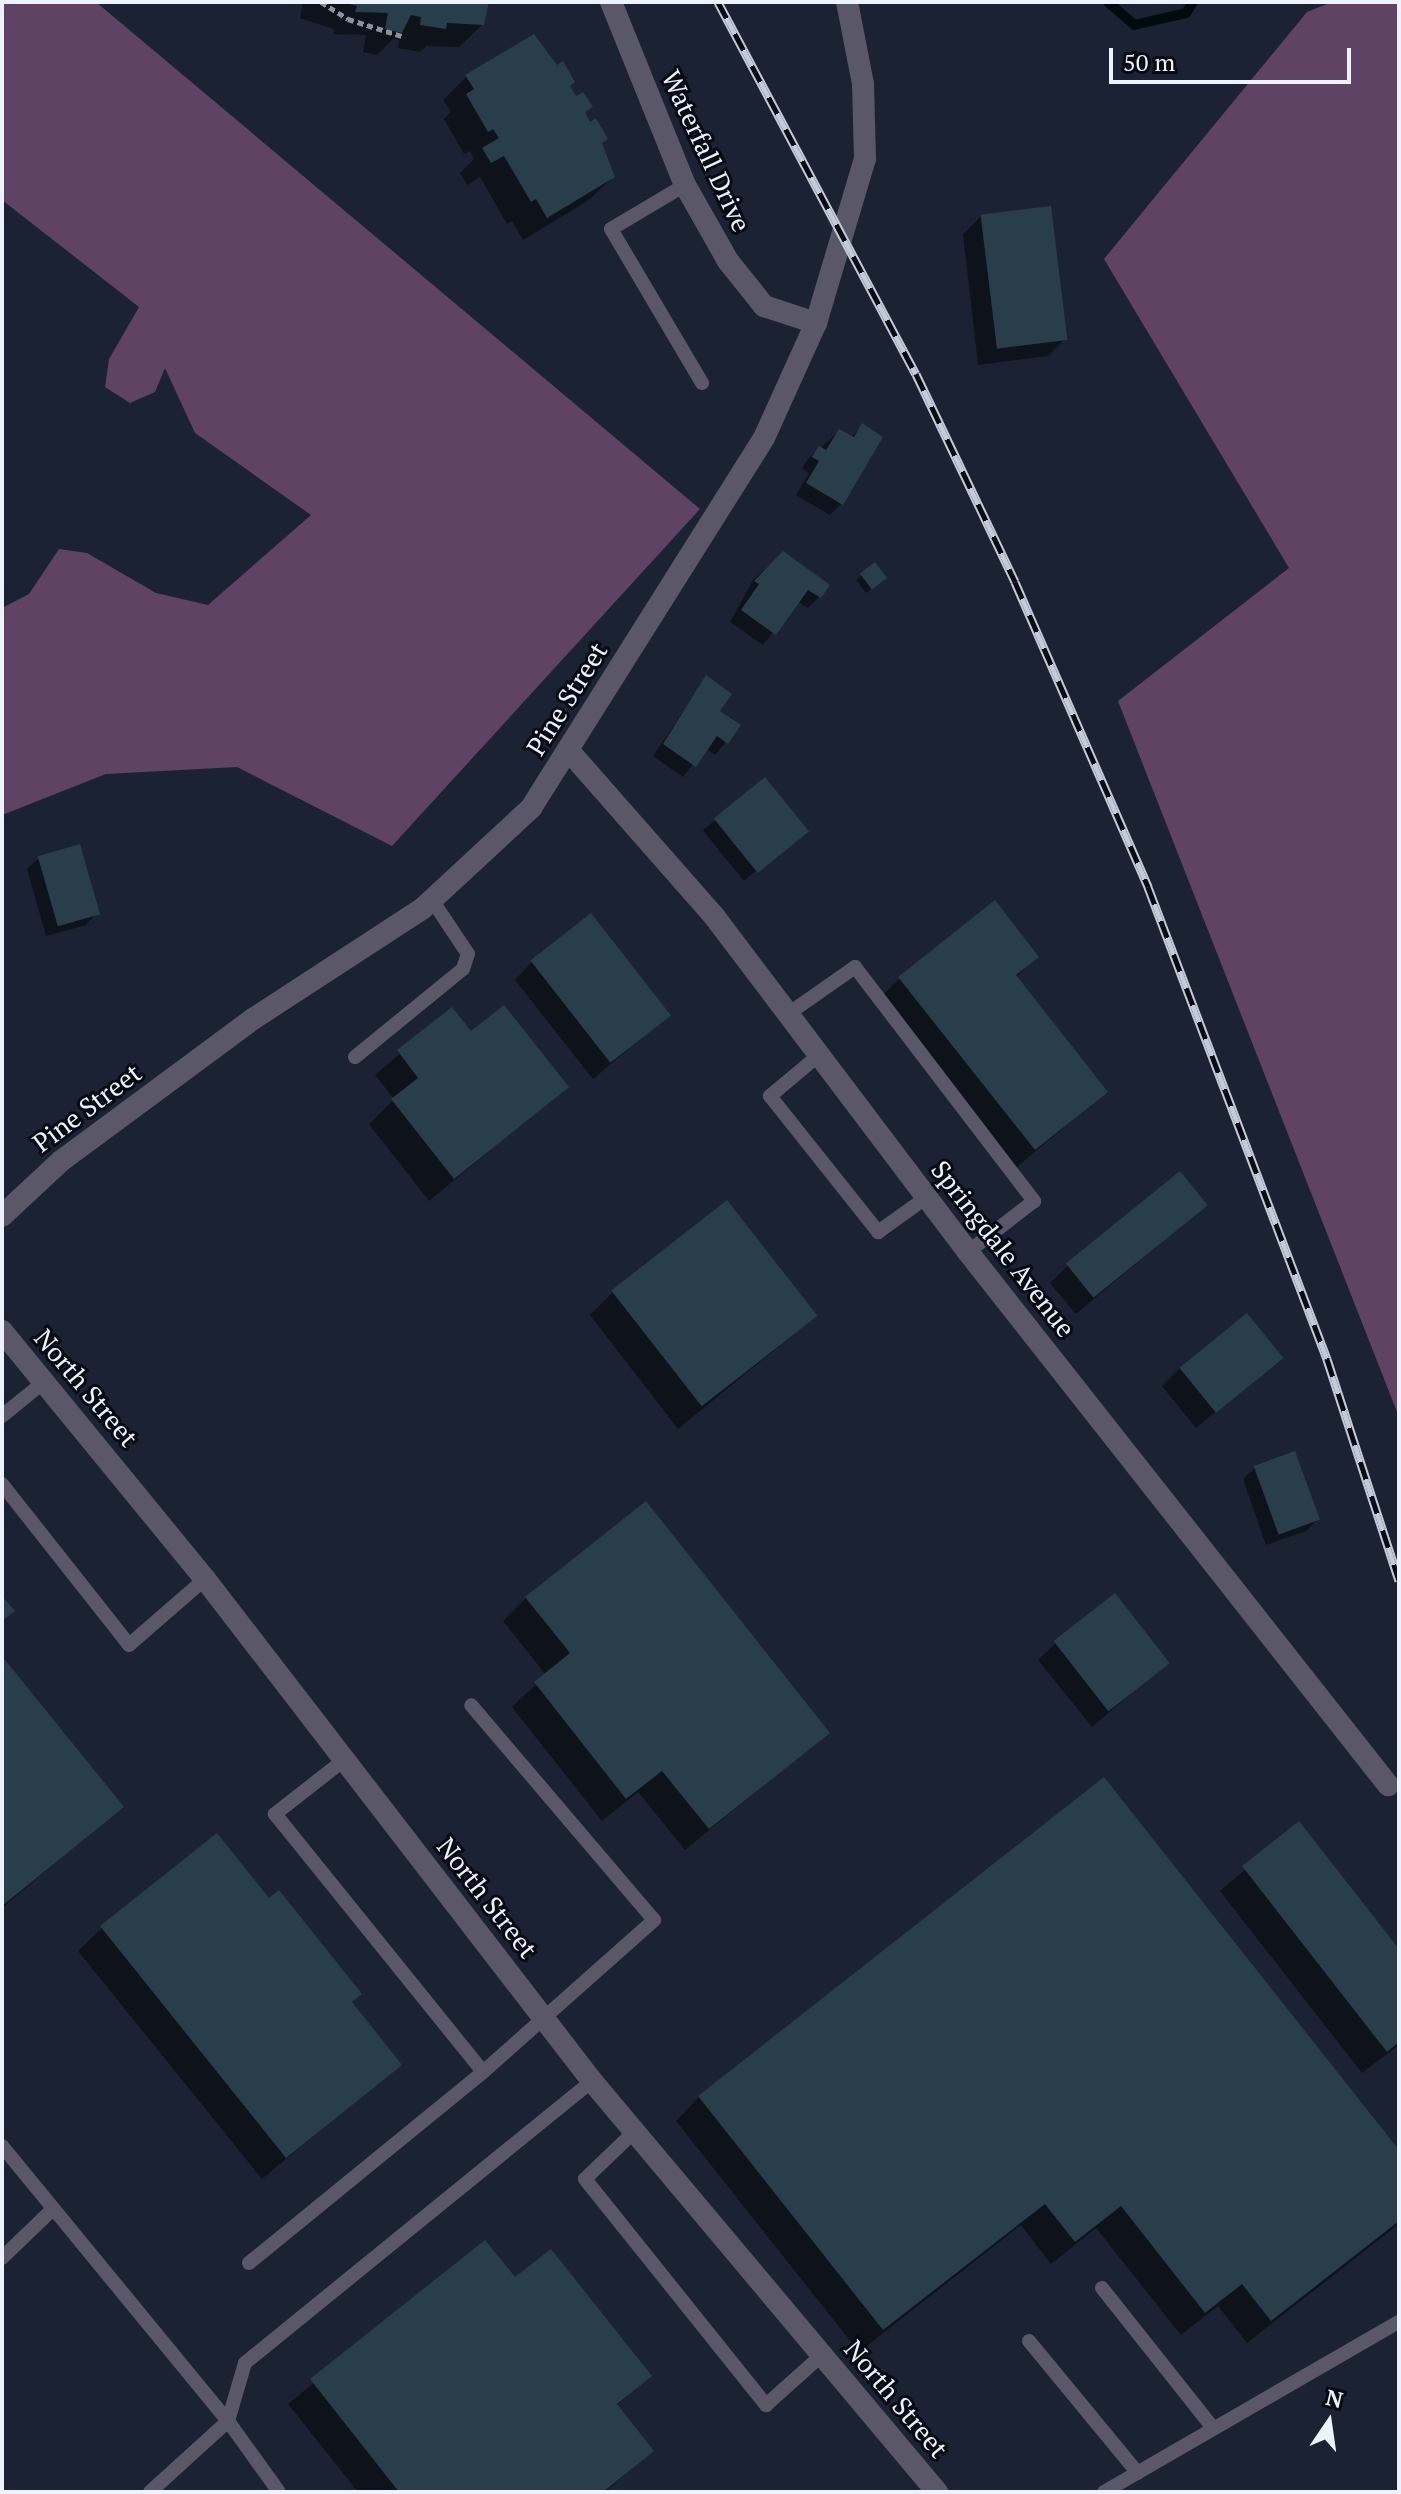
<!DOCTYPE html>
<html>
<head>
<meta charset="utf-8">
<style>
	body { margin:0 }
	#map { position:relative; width:1401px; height:2494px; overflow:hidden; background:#1a2233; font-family:"PT Serif",serif }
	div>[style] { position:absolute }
	.forest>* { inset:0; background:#604364 }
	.shadow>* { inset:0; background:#0007; transform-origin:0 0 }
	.stream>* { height:10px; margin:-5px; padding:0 5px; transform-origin:5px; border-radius:5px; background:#000b0d }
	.building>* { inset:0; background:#283e4b; transform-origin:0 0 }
	.path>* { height:5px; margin-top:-2.5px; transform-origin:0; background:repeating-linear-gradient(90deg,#8a91a0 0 6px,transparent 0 10px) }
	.service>* { height:14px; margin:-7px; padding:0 7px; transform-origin:7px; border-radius:7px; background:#5a5769 }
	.minor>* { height:22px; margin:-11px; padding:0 11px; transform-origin:11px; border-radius:11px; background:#5a5769 }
	.tertiary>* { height:22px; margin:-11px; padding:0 11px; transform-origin:11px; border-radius:11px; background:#5a5769 }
	.rail>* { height:9px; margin-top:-4.5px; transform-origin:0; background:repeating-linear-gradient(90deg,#080b13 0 18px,#c4cbd8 0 36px); box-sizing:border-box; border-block:2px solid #c4cbd8 }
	span { translate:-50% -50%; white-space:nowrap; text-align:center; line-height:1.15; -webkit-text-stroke:6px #080b13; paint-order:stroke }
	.street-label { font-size:26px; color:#ecf2fe }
	.frame { position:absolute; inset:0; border:4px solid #ecf2fe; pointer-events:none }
	.north { position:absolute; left:1289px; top:2382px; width:80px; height:80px; -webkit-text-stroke:6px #080b13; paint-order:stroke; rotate:13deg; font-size:22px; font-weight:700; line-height:32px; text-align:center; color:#ecf2fe }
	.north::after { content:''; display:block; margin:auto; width:28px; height:36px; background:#ecf2fe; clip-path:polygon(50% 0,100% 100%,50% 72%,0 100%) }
	.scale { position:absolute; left:1109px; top:48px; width:242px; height:36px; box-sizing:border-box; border:4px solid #ecf2fe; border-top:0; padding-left:10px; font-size:24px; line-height:28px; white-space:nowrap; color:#ecf2fe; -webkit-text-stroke:6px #080b13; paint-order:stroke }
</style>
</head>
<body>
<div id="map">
	<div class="forest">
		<div style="clip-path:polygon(2px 2px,96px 2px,700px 509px,392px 846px,237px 767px,106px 774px,2px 815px,2px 608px,29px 594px,59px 549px,87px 553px,156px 593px,208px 605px,311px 515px,195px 433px,165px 368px,155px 392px,130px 403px,105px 387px,109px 359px,139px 307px,2px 200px)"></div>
		<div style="clip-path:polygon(1332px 2px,1399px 2px,1399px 1417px,1118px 701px,1289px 568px,1104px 259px,1307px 12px)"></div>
	</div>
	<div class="shadow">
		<div style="clip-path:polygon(303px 2px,487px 2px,483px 24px,459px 47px,426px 46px,420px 52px,398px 48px,399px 40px,393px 39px,377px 55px,363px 52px,366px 35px,333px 34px,334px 29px,300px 18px)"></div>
		<div style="clip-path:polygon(467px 76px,568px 87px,613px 177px,589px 200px,523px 240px,512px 221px,507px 224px,480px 177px,467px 185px,460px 173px,474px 159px,470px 151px,464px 154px,444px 119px,451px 112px,443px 100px)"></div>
		<div style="clip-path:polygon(981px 216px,1065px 339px,1048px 356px,978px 365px,963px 234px)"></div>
		<div style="clip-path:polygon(862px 426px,841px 504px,830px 515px,796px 495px,809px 473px,802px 469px,807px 460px,839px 431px,850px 438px)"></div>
		<div style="clip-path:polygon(783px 553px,819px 597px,808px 608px,797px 601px,763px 645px,730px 622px,753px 580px)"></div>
		<div style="clip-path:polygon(862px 575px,879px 583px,866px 593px,856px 580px)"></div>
		<div style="clip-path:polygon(706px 678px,717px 711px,739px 726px,715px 755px,706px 748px,683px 777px,653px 756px)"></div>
		<div style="left:765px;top:780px;width:65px;height:80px;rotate:51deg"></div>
		<div style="clip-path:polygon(39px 858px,97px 913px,86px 925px,46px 936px,27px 869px)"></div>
		<div style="clip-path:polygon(1036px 957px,1015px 978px,1106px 1092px,1011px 1172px,876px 1002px,899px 979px)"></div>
		<div style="clip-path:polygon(532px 962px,669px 1015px,593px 1079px,515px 980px)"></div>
		<div style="clip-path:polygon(452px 1009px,471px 1034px,567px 1087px,429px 1201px,369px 1124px,394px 1099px,375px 1075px)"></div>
		<div style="clip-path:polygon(1206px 1205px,1076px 1314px,1050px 1283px,1067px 1266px)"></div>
		<div style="clip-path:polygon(613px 1292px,816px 1316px,678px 1429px,590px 1315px)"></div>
		<div style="clip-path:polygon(1280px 1358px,1196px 1428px,1162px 1386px,1180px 1368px)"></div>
		<div style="clip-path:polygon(1255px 1468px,1317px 1520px,1306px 1531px,1266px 1545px,1243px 1479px)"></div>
		<div style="clip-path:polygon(526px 1598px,827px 1733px,685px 1850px,638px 1792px,602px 1821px,512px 1707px,546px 1675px,503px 1621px)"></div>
		<div style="clip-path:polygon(1056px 1643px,1168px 1662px,1092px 1727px,1038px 1660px)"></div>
		<div style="clip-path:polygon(2px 1659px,121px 1807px,2px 1908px)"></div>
		<div style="clip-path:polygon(1299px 1824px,1399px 1952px,1399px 2045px,1362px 2073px,1220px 1891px)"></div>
		<div style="clip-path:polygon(102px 1928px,350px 2003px,400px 2064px,262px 2179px,78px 1951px)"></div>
		<div style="clip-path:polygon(699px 2097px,1399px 2153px,1399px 2224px,1247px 2343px,1218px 2306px,1181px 2335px,1096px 2228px,1051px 2264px,1021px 2225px,859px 2352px,676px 2121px)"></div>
		<div style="clip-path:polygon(485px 2243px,515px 2280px,649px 2376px,616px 2406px,652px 2451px,605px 2492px,358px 2492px,288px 2404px)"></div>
	</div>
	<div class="stream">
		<div style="left:1108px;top:2px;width:35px;rotate:41deg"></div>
		<div style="left:1134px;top:25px;width:53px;rotate:-13deg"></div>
		<div style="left:1186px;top:13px;width:13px;rotate:-58deg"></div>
	</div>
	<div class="building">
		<div style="clip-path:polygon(342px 2px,489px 2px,484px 25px,447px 23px,446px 29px,420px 25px,421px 17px,411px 15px,402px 33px,385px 29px,388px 13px,355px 12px,357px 6px)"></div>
		<div style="clip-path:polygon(534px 34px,557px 65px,563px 61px,575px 82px,570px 86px,576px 96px,583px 92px,593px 107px,585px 112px,590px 122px,596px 118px,608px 139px,602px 143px,615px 177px,547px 218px,536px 199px,531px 202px,504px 156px,491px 163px,482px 148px,499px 138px,493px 129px,488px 132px,466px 94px,474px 89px,465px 75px)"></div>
		<div style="left:1051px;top:206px;width:135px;height:71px;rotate:83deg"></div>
		<div style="clip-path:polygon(862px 423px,883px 437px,843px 505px,806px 483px,819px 461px,812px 457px,819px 446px,826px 450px,839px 429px,854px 437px)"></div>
		<div style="clip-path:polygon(783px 551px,830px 585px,821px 598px,808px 590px,776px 635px,741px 610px,759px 584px,754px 581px)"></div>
		<div style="left:875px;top:562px;width:20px;height:19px;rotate:53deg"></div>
		<div style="clip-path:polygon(706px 675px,732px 694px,720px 711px,741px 725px,728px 744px,717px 736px,696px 767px,663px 744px)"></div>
		<div style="left:765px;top:777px;width:70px;height:66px;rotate:51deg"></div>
		<div style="left:80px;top:844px;width:73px;height:44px;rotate:74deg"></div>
		<div style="clip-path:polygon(995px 900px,1039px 957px,1016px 975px,1108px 1092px,1035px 1150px,898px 977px)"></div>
		<div style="left:591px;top:913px;width:130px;height:77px;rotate:52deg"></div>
		<div style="clip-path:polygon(504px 1005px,569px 1087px,454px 1179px,391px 1099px,418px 1078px,397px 1050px,452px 1007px,471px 1031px)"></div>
		<div style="left:1180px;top:1171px;width:44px;height:147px;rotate:51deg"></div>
		<div style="left:727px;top:1200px;width:147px;height:147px;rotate:52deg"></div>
		<div style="left:1247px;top:1313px;width:58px;height:87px;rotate:51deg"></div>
		<div style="left:1295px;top:1451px;width:73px;height:44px;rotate:70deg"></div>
		<div style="clip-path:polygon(646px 1501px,830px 1733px,709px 1829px,662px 1771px,626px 1799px,534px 1682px,570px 1653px,525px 1597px)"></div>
		<div style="left:1115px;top:1593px;width:89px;height:78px;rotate:52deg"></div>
		<div style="clip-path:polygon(2px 1596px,15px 1611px,2px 1621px)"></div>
		<div style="clip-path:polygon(2px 1656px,124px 1807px,2px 1906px)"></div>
		<div style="clip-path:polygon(1104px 1777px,1399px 2150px,1399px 2221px,1271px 2321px,1242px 2284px,1205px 2313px,1121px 2206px,1075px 2242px,1045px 2204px,883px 2330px,698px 2096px)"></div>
		<div style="clip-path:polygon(1299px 1821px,1399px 1949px,1399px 2042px,1387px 2052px,1242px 1866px)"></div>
		<div style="clip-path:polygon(217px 1833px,269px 1898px,279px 1890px,362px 1994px,352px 2002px,402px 2065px,286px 2158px,100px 1926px)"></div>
		<div style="clip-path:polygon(485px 2240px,515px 2277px,551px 2249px,652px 2376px,617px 2404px,654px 2451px,603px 2492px,399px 2492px,310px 2379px)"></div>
	</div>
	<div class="path">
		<div style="left:321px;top:2px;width:32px;rotate:32deg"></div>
		<div style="left:348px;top:19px;width:60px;rotate:17.5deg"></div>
	</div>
	<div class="service">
		<div style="left:685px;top:185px;width:86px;rotate:149.3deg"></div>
		<div style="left:611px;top:229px;width:179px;rotate:59.4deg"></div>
		<div style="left:788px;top:1014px;width:82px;rotate:-35deg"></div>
		<div style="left:855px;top:967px;width:295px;rotate:52.6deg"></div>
		<div style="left:1034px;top:1201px;width:83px;rotate:142.3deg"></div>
		<div style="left:819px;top:1055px;width:64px;rotate:140.1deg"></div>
		<div style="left:770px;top:1096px;width:174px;rotate:51.5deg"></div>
		<div style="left:878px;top:1232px;width:60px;rotate:-35.5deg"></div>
		<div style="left:355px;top:1057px;width:139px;rotate:-39.2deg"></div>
		<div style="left:463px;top:969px;width:16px;rotate:-72deg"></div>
		<div style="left:468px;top:954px;width:65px;rotate:-123.7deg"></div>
		<div style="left:2px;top:1416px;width:55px;rotate:-39.1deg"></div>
		<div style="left:2px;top:1484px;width:205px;rotate:51.7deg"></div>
		<div style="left:129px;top:1645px;width:101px;rotate:-41deg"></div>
		<div style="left:344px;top:1760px;width:88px;rotate:142deg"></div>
		<div style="left:275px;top:1814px;width:331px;rotate:51.1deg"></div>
		<div style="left:483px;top:2072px;width:229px;rotate:-41.6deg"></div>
		<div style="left:654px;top:1920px;width:282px;rotate:-130.4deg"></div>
		<div style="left:635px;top:2131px;width:69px;rotate:136.2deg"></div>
		<div style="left:585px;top:2179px;width:290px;rotate:51.3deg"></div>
		<div style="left:766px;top:2405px;width:75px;rotate:-41.8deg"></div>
		<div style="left:2px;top:2146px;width:356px;rotate:50.6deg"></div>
		<div style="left:228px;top:2421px;width:87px;rotate:54.3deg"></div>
		<div style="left:2px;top:2258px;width:71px;rotate:-43.9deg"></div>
		<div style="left:249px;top:2263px;width:302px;rotate:-39.2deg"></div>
		<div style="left:1102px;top:2288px;width:177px;rotate:51.6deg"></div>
		<div style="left:1029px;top:2341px;width:171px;rotate:50.5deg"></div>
		<div style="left:150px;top:2492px;width:105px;rotate:-42.3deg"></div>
		<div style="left:228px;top:2421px;width:60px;rotate:-73.7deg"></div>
		<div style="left:245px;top:2363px;width:447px;rotate:-39.1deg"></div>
		<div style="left:1104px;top:2492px;width:340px;rotate:-30deg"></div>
	</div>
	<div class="minor">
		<div style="left:611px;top:2px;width:197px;rotate:68deg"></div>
		<div style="left:685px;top:185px;width:87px;rotate:60.5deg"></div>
		<div style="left:728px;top:261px;width:58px;rotate:51.3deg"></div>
		<div style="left:764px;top:306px;width:55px;rotate:18.1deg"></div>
		<div style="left:569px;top:751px;width:220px;rotate:48.7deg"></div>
		<div style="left:714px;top:916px;width:421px;rotate:52.9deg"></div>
		<div style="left:968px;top:1252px;width:679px;rotate:51.76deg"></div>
		<div style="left:2px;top:1331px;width:320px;rotate:50.7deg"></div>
		<div style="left:205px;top:1579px;width:634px;rotate:52.37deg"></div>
		<div style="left:592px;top:2081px;width:537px;rotate:49.99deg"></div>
	</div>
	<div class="tertiary">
		<div style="left:2px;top:1216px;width:81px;rotate:-43deg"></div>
		<div style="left:61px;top:1161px;width:239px;rotate:-36.5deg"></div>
		<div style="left:253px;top:1019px;width:202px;rotate:-33.1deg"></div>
		<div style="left:422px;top:909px;width:149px;rotate:-42.8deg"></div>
		<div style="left:531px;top:808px;width:437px;rotate:-57.8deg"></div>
		<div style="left:764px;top:438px;width:126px;rotate:-65.7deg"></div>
		<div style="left:816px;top:323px;width:171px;rotate:-73.4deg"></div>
		<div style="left:865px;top:159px;width:75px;rotate:-91.5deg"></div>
		<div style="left:863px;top:84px;width:84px;rotate:-101deg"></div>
	</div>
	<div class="rail">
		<div style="left:718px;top:2px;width:421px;rotate:62deg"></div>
		<div style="left:916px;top:374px;width:230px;rotate:64.5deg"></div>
		<div style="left:1015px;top:582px;width:333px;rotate:66.4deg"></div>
		<div style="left:1148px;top:887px;width:505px;rotate:69.23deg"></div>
		<div style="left:1327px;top:1359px;width:233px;rotate:72deg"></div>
	</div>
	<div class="street-label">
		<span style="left:706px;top:151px;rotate:65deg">Waterfall Drive</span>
		<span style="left:567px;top:699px;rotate:-58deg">Pine Street</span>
		<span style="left:87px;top:1108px;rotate:-37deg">Pine Street</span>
		<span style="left:1003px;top:1249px;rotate:52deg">Springdale Avenue</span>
		<span style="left:86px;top:1388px;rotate:50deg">North Street</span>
		<span style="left:487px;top:1898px;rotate:52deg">North Street</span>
		<span style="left:896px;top:2399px;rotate:50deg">North Street</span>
	</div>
	<div class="frame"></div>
	<div class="north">N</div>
	<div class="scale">50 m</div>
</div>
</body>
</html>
